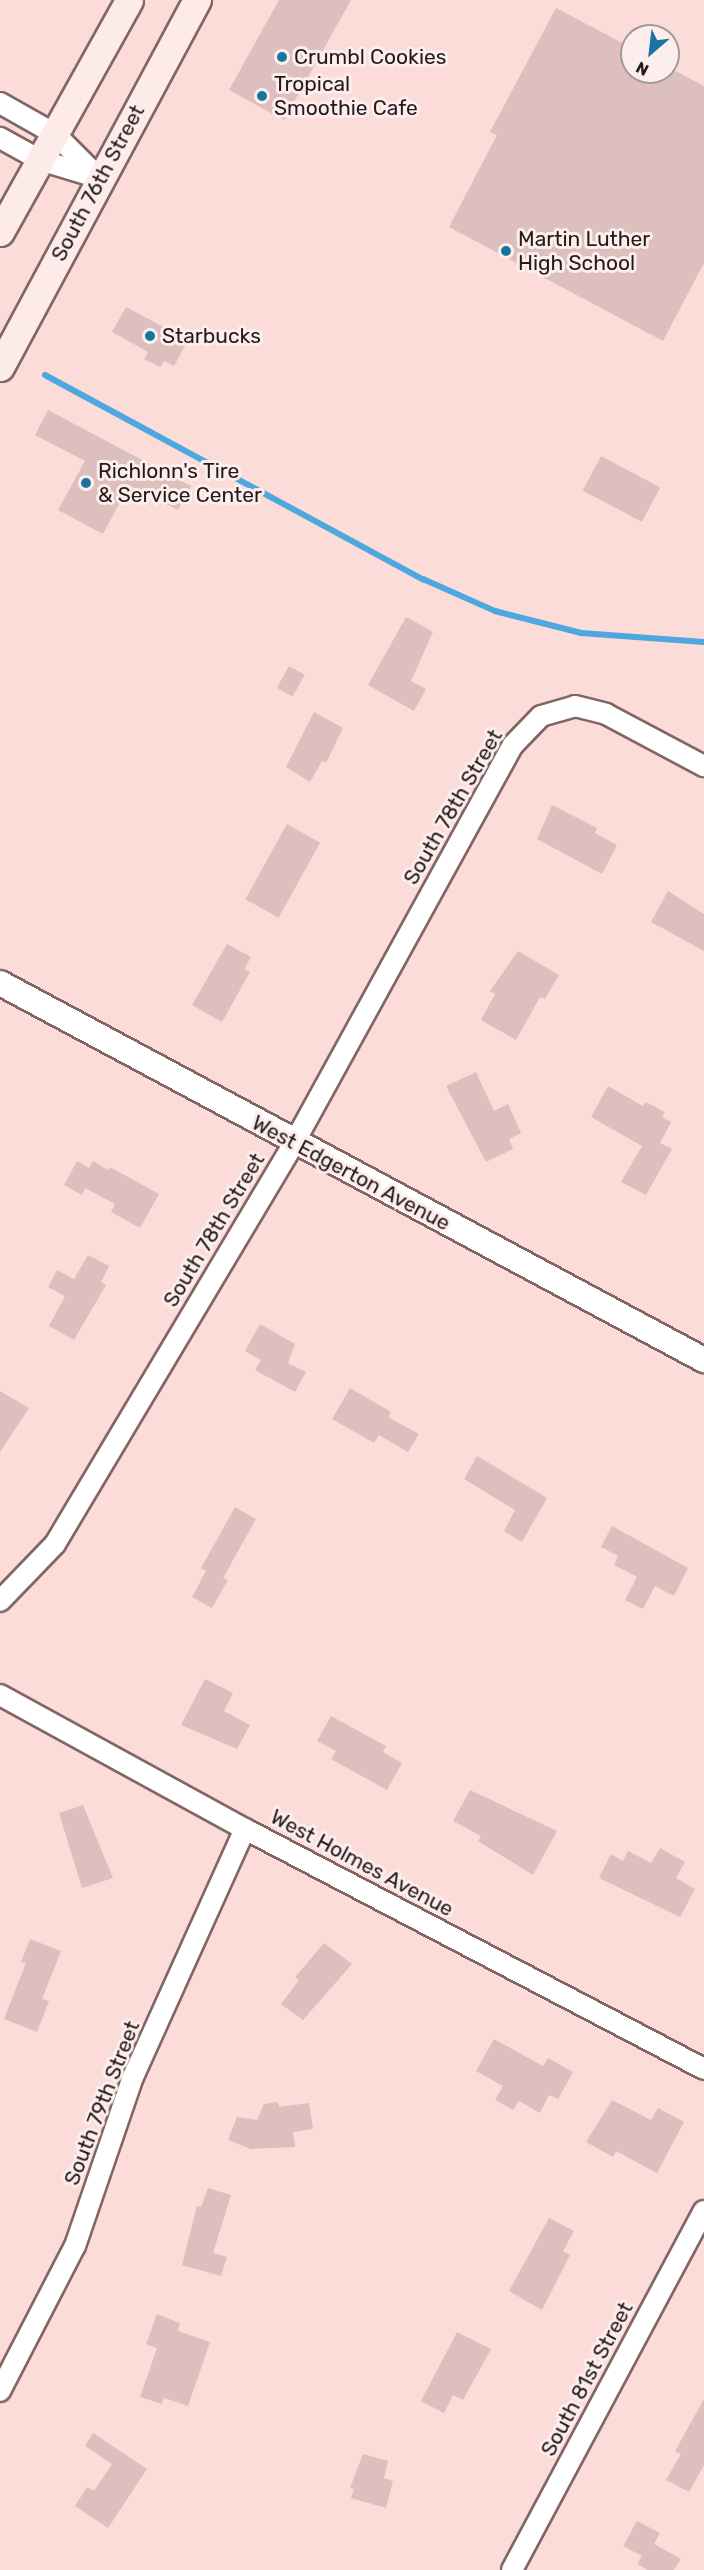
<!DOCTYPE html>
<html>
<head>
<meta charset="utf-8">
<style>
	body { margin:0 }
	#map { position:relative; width:704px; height:2570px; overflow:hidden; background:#fbdcd9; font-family:Rubik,sans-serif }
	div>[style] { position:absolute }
	.stream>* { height:6px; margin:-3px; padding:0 3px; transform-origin:3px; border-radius:3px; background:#4ca8de }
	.building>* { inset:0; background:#ddbfbd; transform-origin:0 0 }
	.roads { filter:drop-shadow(2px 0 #816664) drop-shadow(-2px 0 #816664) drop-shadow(0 2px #816664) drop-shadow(0 -2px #816664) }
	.minor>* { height:20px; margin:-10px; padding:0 10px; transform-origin:10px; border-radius:10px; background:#fff }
	.tertiary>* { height:24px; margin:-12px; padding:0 12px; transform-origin:12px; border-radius:12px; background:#fff }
	.secondary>* { height:27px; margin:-13.5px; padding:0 13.5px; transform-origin:13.5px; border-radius:13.5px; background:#fcebe9 }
	.dots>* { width:16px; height:16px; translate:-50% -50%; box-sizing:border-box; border:3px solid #fbeeed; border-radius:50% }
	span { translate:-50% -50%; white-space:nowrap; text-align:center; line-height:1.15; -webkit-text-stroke:6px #fbeeed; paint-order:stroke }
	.poi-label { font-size:21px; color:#251a1a }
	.left { translate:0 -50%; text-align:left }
	.street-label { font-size:21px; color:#251a1a }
	.north { position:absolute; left:620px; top:24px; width:60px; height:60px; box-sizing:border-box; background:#fbeeed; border:2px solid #a59999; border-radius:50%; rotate:208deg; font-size:16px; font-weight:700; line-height:24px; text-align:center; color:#251a1a }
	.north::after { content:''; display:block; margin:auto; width:21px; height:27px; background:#1a74a3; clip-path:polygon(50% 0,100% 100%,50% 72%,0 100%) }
</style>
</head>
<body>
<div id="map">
	<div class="stream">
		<div style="left:45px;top:375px;width:430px;rotate:28.4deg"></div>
		<div style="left:423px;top:579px;width:79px;rotate:24deg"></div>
		<div style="left:495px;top:611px;width:89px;rotate:14.3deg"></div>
		<div style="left:581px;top:633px;width:123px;rotate:4.2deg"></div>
	</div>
	<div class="building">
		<div style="clip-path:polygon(279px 0,351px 0,284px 120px,229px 90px)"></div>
		<div style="clip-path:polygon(556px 8px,632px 48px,632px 72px,668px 72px,668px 67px,704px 86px,704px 263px,663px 341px,449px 227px,497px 135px,490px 132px)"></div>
		<div style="clip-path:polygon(126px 307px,188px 340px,174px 366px,164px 361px,160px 367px,144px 359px,148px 352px,112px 332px)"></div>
		<div style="clip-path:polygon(48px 410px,191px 486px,178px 510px,129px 485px,103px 534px,58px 510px,85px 461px,35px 435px)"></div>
		<div style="left:601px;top:456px;width:67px;height:39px;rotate:28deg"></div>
		<div style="clip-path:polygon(406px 617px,433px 632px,411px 681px,426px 689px,414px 711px,368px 685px)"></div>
		<div style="left:289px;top:666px;width:18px;height:25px;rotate:29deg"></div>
		<div style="clip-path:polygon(314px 712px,343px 728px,326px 763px,322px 761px,310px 782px,286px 767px)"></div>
		<div style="clip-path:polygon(552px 805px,597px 828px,595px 833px,617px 845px,602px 874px,537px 839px)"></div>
		<div style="left:287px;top:824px;width:38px;height:86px;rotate:29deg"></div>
		<div style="clip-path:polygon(668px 891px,704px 914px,704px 951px,651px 922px)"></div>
		<div style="clip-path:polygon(227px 944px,251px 957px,244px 969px,250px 972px,222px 1022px,192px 1005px)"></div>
		<div style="clip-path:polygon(518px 951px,559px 975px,545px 999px,540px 997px,516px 1040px,481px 1020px,495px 994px,490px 991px)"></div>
		<div style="clip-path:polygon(476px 1072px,494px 1111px,508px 1104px,521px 1133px,509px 1139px,513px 1149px,486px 1162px,446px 1086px)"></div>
		<div style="clip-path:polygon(608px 1086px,643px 1106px,646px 1102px,665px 1112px,662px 1117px,671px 1122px,660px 1143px,672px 1149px,646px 1195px,621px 1182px,642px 1146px,591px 1117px)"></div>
		<div style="clip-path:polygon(77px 1161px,89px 1168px,93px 1161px,108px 1170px,110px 1167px,159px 1194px,140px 1228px,111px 1212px,115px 1204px,85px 1188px,82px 1195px,64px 1185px)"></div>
		<div style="clip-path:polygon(88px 1255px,109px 1266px,101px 1282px,106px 1285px,74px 1340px,49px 1326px,65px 1296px,48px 1287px,57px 1270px,74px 1279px)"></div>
		<div style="clip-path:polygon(260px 1324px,295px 1344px,288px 1363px,306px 1372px,295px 1392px,255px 1370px,261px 1360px,245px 1351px)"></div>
		<div style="clip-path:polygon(350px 1388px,391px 1412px,388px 1417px,419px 1434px,408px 1452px,379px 1435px,374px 1443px,332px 1419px)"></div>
		<div style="clip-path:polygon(0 1391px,29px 1408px,0 1452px)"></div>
		<div style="clip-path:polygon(477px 1456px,547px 1498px,522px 1542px,504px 1531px,515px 1510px,464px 1479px)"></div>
		<div style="clip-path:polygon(235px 1507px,256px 1519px,223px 1578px,228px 1580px,212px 1608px,192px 1597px,206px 1571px,201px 1568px)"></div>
		<div style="clip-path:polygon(612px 1526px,688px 1568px,674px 1596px,655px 1586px,643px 1609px,625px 1600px,637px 1577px,614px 1565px,618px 1556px,601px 1547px)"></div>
		<div style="clip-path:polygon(205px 1679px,233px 1693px,224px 1711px,250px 1725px,237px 1749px,181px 1725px)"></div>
		<div style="clip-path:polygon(331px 1716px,386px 1746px,383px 1752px,402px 1763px,387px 1790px,331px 1759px,336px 1751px,317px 1741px)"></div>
		<div style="clip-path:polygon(470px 1790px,557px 1831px,533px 1875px,478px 1841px,481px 1836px,453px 1821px)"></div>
		<div style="clip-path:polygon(83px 1805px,113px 1878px,82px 1888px,59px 1813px)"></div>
		<div style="clip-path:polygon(660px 1848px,685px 1862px,676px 1878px,695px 1889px,680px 1917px,599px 1878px,611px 1854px,623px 1861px,628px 1851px,651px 1863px)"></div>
		<div style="clip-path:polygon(30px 1939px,61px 1951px,42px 1999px,49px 2001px,37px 2032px,4px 2019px,26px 1963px,21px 1962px)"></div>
		<div style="clip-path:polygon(324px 1943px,352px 1964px,303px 2020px,281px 2004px,299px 1980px,295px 1977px)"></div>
		<div style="clip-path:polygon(494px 2039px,543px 2066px,548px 2058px,573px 2072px,558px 2099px,549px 2095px,540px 2113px,519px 2101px,513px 2110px,495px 2100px,503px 2086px,476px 2071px)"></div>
		<div style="clip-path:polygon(612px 2100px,651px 2120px,658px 2108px,684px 2122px,657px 2173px,616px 2151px,613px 2157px,586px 2142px)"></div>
		<div style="clip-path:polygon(278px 2102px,279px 2107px,309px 2103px,313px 2129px,293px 2132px,295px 2147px,251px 2149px,228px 2140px,237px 2117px,257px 2120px,264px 2104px)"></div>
		<div style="clip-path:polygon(208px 2188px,231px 2195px,213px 2253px,227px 2257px,221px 2276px,182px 2265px,197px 2206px,201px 2207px)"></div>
		<div style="clip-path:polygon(549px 2218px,574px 2231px,563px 2251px,570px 2255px,542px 2310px,509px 2291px)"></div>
		<div style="clip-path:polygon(157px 2314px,180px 2323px,178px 2331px,210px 2342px,188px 2406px,164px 2398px,162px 2404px,140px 2397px,157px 2348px,146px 2344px)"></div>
		<div style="clip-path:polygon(457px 2332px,491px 2349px,463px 2400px,453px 2395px,444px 2413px,421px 2401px)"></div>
		<div style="clip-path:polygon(704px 2399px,704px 2465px,689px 2492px,666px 2480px,681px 2454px,675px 2451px)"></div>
		<div style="clip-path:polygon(93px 2433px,147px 2469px,108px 2528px,75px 2506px,87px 2487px,94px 2491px,112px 2464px,85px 2446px)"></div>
		<div style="clip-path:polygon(363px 2454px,388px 2461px,384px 2478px,393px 2481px,386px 2508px,351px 2498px,354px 2489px,350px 2488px)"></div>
		<div style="clip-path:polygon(637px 2521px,660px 2533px,654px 2544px,681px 2559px,674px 2570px,648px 2570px,637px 2564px,642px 2556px,623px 2546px)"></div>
	</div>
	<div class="roads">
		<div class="minor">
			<div style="left:0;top:103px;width:63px;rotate:29.4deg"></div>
			<div style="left:55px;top:134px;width:62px;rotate:45deg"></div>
			<div style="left:99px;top:178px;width:62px;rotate:-163deg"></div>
			<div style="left:40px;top:160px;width:46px;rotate:-151.2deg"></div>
			<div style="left:0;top:1601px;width:79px;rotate:-46deg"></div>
			<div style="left:55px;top:1544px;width:467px;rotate:-59.2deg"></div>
			<div style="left:294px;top:1143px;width:454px;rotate:-61.2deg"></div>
			<div style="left:513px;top:745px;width:40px;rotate:-46deg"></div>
			<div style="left:541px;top:716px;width:35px;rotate:-16deg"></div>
			<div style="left:575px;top:706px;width:32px;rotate:14deg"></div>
			<div style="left:606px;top:714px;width:111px;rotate:28deg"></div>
			<div style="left:0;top:1695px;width:279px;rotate:28.7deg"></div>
			<div style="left:245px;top:1829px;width:518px;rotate:27.6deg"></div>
			<div style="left:0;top:2391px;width:163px;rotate:-62.7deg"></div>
			<div style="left:75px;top:2246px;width:179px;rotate:-71.1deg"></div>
			<div style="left:133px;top:2077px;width:272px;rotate:-65.7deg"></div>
			<div style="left:512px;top:2570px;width:407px;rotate:-61.9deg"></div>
		</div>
		<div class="tertiary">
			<div style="left:0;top:983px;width:799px;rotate:28.17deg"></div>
		</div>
		<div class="secondary">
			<div style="left:0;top:232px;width:265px;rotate:-60.9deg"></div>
			<div style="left:0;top:367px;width:417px;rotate:-61.8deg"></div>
		</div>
	</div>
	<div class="dots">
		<div style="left:282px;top:57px;background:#1a74a3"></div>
		<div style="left:262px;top:96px;background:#1a74a3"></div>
		<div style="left:506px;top:251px;background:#1a74a3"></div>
		<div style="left:150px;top:336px;background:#1a74a3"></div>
		<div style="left:86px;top:483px;background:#1a74a3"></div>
	</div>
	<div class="poi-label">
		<span class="left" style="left:294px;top:57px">Crumbl Cookies</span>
		<span class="left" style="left:274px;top:96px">Tropical<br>Smoothie Cafe</span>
		<span class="left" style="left:518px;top:251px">Martin Luther<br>High School</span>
		<span class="left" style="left:162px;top:336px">Starbucks</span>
		<span class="left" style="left:98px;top:483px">Richlonn's Tire<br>&amp; Service Center</span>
	</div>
	<div class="street-label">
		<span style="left:98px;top:183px;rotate:-62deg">South 76th Street</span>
		<span style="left:453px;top:807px;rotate:-60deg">South 78th Street</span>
		<span style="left:351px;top:1173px;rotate:28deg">West Edgerton Avenue</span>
		<span style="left:214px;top:1230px;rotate:-59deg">South 78th Street</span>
		<span style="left:362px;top:1863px;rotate:28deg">West Holmes Avenue</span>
		<span style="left:102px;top:2103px;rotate:-69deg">South 79th Street</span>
		<span style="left:587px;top:2379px;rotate:-62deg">South 81st Street</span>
	</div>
	<div class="north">N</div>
</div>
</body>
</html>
